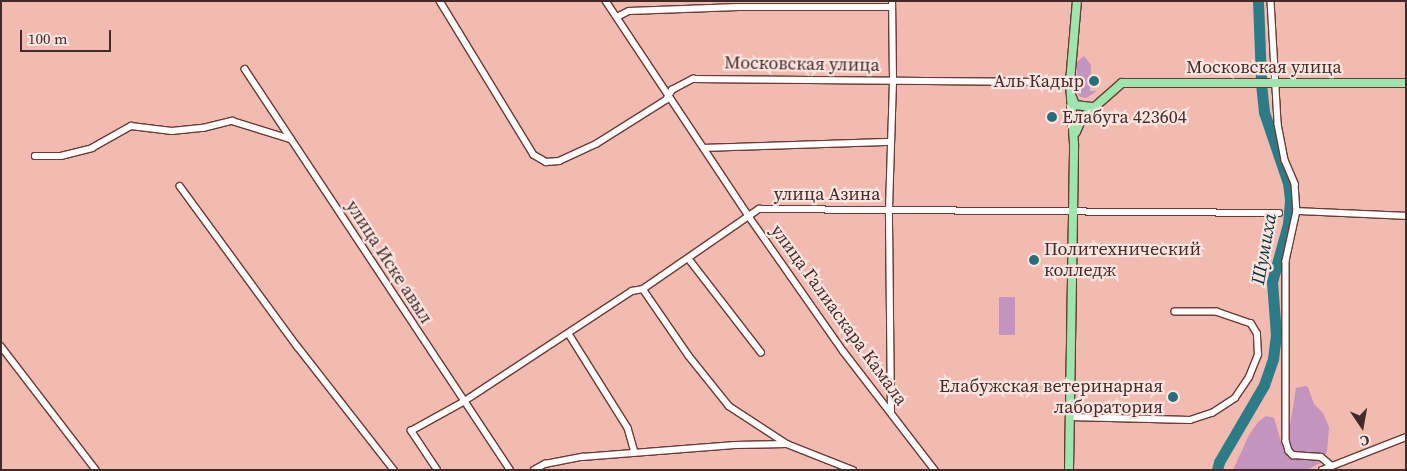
<!DOCTYPE html>
<html>
<head>
<meta charset="utf-8">
<style>
	body { margin:0 }
	#map { position:relative; width:1407px; height:471px; overflow:hidden; background:#f2bbb1; font-family:"Source Serif 4",serif }
	div>[style] { position:absolute }
	.green>* { inset:0; background:#c294be; transform-origin:0 0 }
	.river>* { height:11px; margin:-5.5px; padding:0 5.5px; transform-origin:5.5px; border-radius:5.5px; background:#2c7c88 }
	.roads { filter:drop-shadow(1px 0 #693b34) drop-shadow(-1px 0 #693b34) drop-shadow(0 1px #693b34) drop-shadow(0 -1px #693b34) }
	.minor>* { height:5.5px; margin:-2.75px; padding:0 2.75px; transform-origin:2.75px; border-radius:2.75px; background:#fff }
	.major>* { height:8px; margin:-4px; padding:0 4px; transform-origin:4px; border-radius:4px; background:#9ee6b0 }
	.dots>* { width:14px; height:14px; translate:-50% -50%; box-sizing:border-box; border:2px solid #fce5e0; border-radius:50% }
	span { translate:-50% -50%; white-space:nowrap; text-align:center; line-height:1.15; -webkit-text-stroke:4.5px #fce5e0; paint-order:stroke }
	.street-label { font-size:18px; color:#412b28 }
	.poi-label { font-size:18px; color:#412b28 }
	.right { translate:-100% -50%; text-align:right }
	.left { translate:0 -50%; text-align:left }
	.water-label { font-size:19px; color:#03363d; font-style:italic }
	.frame { position:absolute; inset:0; border:2px solid #412b28; pointer-events:none }
	.north { position:absolute; left:1337px; top:401px; width:50px; height:50px; -webkit-text-stroke:4px #fce5e0; paint-order:stroke; rotate:168deg; font-size:14px; font-weight:700; line-height:20px; text-align:center; color:#412b28 }
	.north::after { content:''; display:block; margin:auto; width:18px; height:22px; background:#412b28; clip-path:polygon(50% 0,100% 100%,50% 72%,0 100%) }
	.scale { position:absolute; left:20px; top:30px; width:91px; height:22px; box-sizing:border-box; border:2px solid #412b28; border-top:0; padding-left:6px; font-size:15px; line-height:18px; white-space:nowrap; color:#412b28; -webkit-text-stroke:4px #fce5e0; paint-order:stroke }
</style>
</head>
<body>
<div id="map">
	<div class="green">
		<div style="clip-path:polygon(1084px 56px,1091px 65px,1090px 91px,1097px 91px,1086px 98px,1080px 97px,1077px 92px,1077px 62px)"></div>
		<div style="left:999px;top:297px;width:16px;height:38px"></div>
		<div style="clip-path:polygon(1305px 386px,1308px 387px,1314px 404px,1323px 413px,1329px 427px,1327px 452px,1320px 463px,1307px 470px,1233px 470px,1249px 435px,1258px 422px,1266px 416px,1274px 418px,1281px 441px,1285px 446px,1290px 445px,1290px 426px,1296px 388px)"></div>
	</div>
	<div class="river">
		<div style="left:1258px;top:1px;width:77px;rotate:87.8deg"></div>
		<div style="left:1217px;top:470px;width:8px;rotate:-76deg"></div>
		<div style="left:1219px;top:462px;width:89px;rotate:-59.7deg"></div>
		<div style="left:1264px;top:385px;width:28px;rotate:-71deg"></div>
		<div style="left:1273px;top:359px;width:24px;rotate:-83deg"></div>
		<div style="left:1276px;top:335px;width:53px;rotate:-94.3deg"></div>
		<div style="left:1272px;top:282px;width:60px;rotate:-74.6deg"></div>
		<div style="left:1288px;top:224px;width:25px;rotate:-85deg"></div>
		<div style="left:1290px;top:199px;width:16px;rotate:-97deg"></div>
		<div style="left:1288px;top:183px;width:75px;rotate:-108.7deg"></div>
		<div style="left:1264px;top:112px;width:27px;rotate:-96deg"></div>
	</div>
	<div class="roads">
		<div class="minor">
			<div style="left:440px;top:1px;width:180px;rotate:58.6deg"></div>
			<div style="left:534px;top:155px;width:14px;rotate:30deg"></div>
			<div style="left:546px;top:162px;width:13px;rotate:-4deg"></div>
			<div style="left:559px;top:161px;width:41px;rotate:-24.7deg"></div>
			<div style="left:596px;top:144px;width:83px;rotate:-32.2deg"></div>
			<div style="left:666px;top:100px;width:12px;rotate:-59deg"></div>
			<div style="left:672px;top:90px;width:24px;rotate:-28deg"></div>
			<div style="left:693px;top:79px;width:377px;rotate:0.5deg"></div>
			<div style="left:606px;top:1px;width:257px;rotate:56.4deg"></div>
			<div style="left:748px;top:215px;width:167px;rotate:55deg"></div>
			<div style="left:844px;top:352px;width:149px;rotate:52.4deg"></div>
			<div style="left:1271px;top:1px;width:123px;rotate:86.7deg"></div>
			<div style="left:1278px;top:124px;width:37px;rotate:79deg"></div>
			<div style="left:1285px;top:160px;width:26px;rotate:67deg"></div>
			<div style="left:1295px;top:184px;width:27px;rotate:86deg"></div>
			<div style="left:1297px;top:211px;width:51px;rotate:102.4deg"></div>
			<div style="left:1286px;top:261px;width:180px;rotate:90deg"></div>
			<div style="left:1286px;top:441px;width:10px;rotate:73deg"></div>
			<div style="left:1289px;top:451px;width:6px;rotate:45deg"></div>
			<div style="left:1293px;top:455px;width:28px;rotate:4deg"></div>
			<div style="left:1321px;top:457px;width:14px;rotate:39deg"></div>
			<div style="left:617px;top:17px;width:13px;rotate:-27deg"></div>
			<div style="left:629px;top:11px;width:109px;rotate:-2.1deg"></div>
			<div style="left:738px;top:7px;width:154px"></div>
			<div style="left:245px;top:69px;width:481px;rotate:56.5deg"></div>
			<div style="left:705px;top:148px;width:185px;rotate:-1.9deg"></div>
			<div style="left:35px;top:156px;width:26px"></div>
			<div style="left:61px;top:156px;width:32px;rotate:-14deg"></div>
			<div style="left:92px;top:148px;width:45px;rotate:-29.4deg"></div>
			<div style="left:131px;top:126px;width:41px;rotate:7deg"></div>
			<div style="left:172px;top:131px;width:31px;rotate:-6deg"></div>
			<div style="left:203px;top:128px;width:30px;rotate:-14deg"></div>
			<div style="left:232px;top:121px;width:61px;rotate:17.2deg"></div>
			<div style="left:180px;top:186px;width:200px;rotate:53.8deg"></div>
			<div style="left:298px;top:347px;width:156px;rotate:52deg"></div>
			<div style="left:1297px;top:211px;width:109px;rotate:2.6deg"></div>
			<div style="left:689px;top:259px;width:118px;rotate:52.3deg"></div>
			<div style="left:643px;top:289px;width:81px;rotate:55.5deg"></div>
			<div style="left:689px;top:356px;width:64px;rotate:51.3deg"></div>
			<div style="left:729px;top:406px;width:69px;rotate:33.2deg"></div>
			<div style="left:787px;top:444px;width:71px;rotate:21.5deg"></div>
			<div style="left:569px;top:334px;width:111px;rotate:57.9deg"></div>
			<div style="left:628px;top:428px;width:25px;rotate:74deg"></div>
			<div style="left:1px;top:346px;width:156px;rotate:52.5deg"></div>
			<div style="left:891px;top:412px;width:203px;rotate:-90.6deg"></div>
			<div style="left:889px;top:209px;width:129px;rotate:-88.2deg"></div>
			<div style="left:893px;top:80px;width:79px;rotate:-90.7deg"></div>
			<div style="left:1070px;top:417px;width:120px;rotate:1.4deg"></div>
			<div style="left:1190px;top:420px;width:23px;rotate:-18deg"></div>
			<div style="left:1212px;top:413px;width:27px;rotate:-33deg"></div>
			<div style="left:1235px;top:398px;width:25px;rotate:-56deg"></div>
			<div style="left:1249px;top:377px;width:24px;rotate:-68deg"></div>
			<div style="left:1258px;top:355px;width:21px;rotate:-93deg"></div>
			<div style="left:1257px;top:334px;width:12px;rotate:-121deg"></div>
			<div style="left:1251px;top:324px;width:36px;rotate:-161deg"></div>
			<div style="left:1217px;top:312px;width:42px;rotate:180deg"></div>
			<div style="left:437px;top:470px;width:47px;rotate:-123.7deg"></div>
			<div style="left:411px;top:431px;width:60px;rotate:-29.1deg"></div>
			<div style="left:463px;top:402px;width:202px;rotate:-33.3deg"></div>
			<div style="left:632px;top:291px;width:11px;rotate:-10deg"></div>
			<div style="left:643px;top:289px;width:141px;rotate:-34.6deg"></div>
			<div style="left:759px;top:209px;width:520px;rotate:0.44deg"></div>
			<div style="left:534px;top:470px;width:13px;rotate:-29deg"></div>
			<div style="left:545px;top:464px;width:38px;rotate:-11deg"></div>
			<div style="left:582px;top:457px;width:153px;rotate:-4.5deg"></div>
			<div style="left:735px;top:445px;width:52px;rotate:-1.1deg"></div>
			<div style="left:1322px;top:470px;width:90px;rotate:-21.4deg"></div>
		</div>
		<div class="major">
			<div style="left:1072px;top:97px;width:9px;rotate:69deg"></div>
			<div style="left:1075px;top:105px;width:17px;rotate:7deg"></div>
			<div style="left:1076px;top:132px;width:15px;rotate:-67deg"></div>
			<div style="left:1082px;top:118px;width:53px;rotate:-41.2deg"></div>
			<div style="left:1122px;top:83px;width:284px"></div>
			<div style="left:1069px;top:470px;width:326px;rotate:-89.1deg"></div>
			<div style="left:1074px;top:144px;width:62px;rotate:-93.7deg"></div>
			<div style="left:1070px;top:82px;width:81px;rotate:-85.1deg"></div>
		</div>
	</div>
	<div class="dots">
		<div style="left:1094px;top:81px;background:#266e79"></div>
		<div style="left:1052px;top:117px;background:#266e79"></div>
		<div style="left:1034px;top:260px;background:#266e79"></div>
		<div style="left:1173px;top:397px;background:#266e79"></div>
	</div>
	<div class="street-label">
		<span style="left:802px;top:64px;rotate:1deg">Московская улица</span>
		<span style="left:1264px;top:67px">Московская улица</span>
		<span style="left:827px;top:194px">улица Азина</span>
		<span style="left:389px;top:262px;rotate:57deg">улица Иске авыл</span>
		<span style="left:839px;top:315px;rotate:54deg">улица Галиаскара Камала</span>
	</div>
	<div class="poi-label">
		<span class="right" style="left:1084px;top:81px">Аль Кадыр</span>
		<span class="left" style="left:1062px;top:117px">Елабуга 423604</span>
		<span class="left" style="left:1044px;top:260px">Политехнический<br>колледж</span>
		<span class="right" style="left:1163px;top:397px">Елабужская ветеринарная<br>лаборатория</span>
	</div>
	<div class="water-label">
		<span style="left:1264px;top:249px;rotate:-80deg">Шумиха</span>
	</div>
	<div class="frame"></div>
	<div class="north">С</div>
	<div class="scale">100 m</div>
</div>
</body>
</html>
